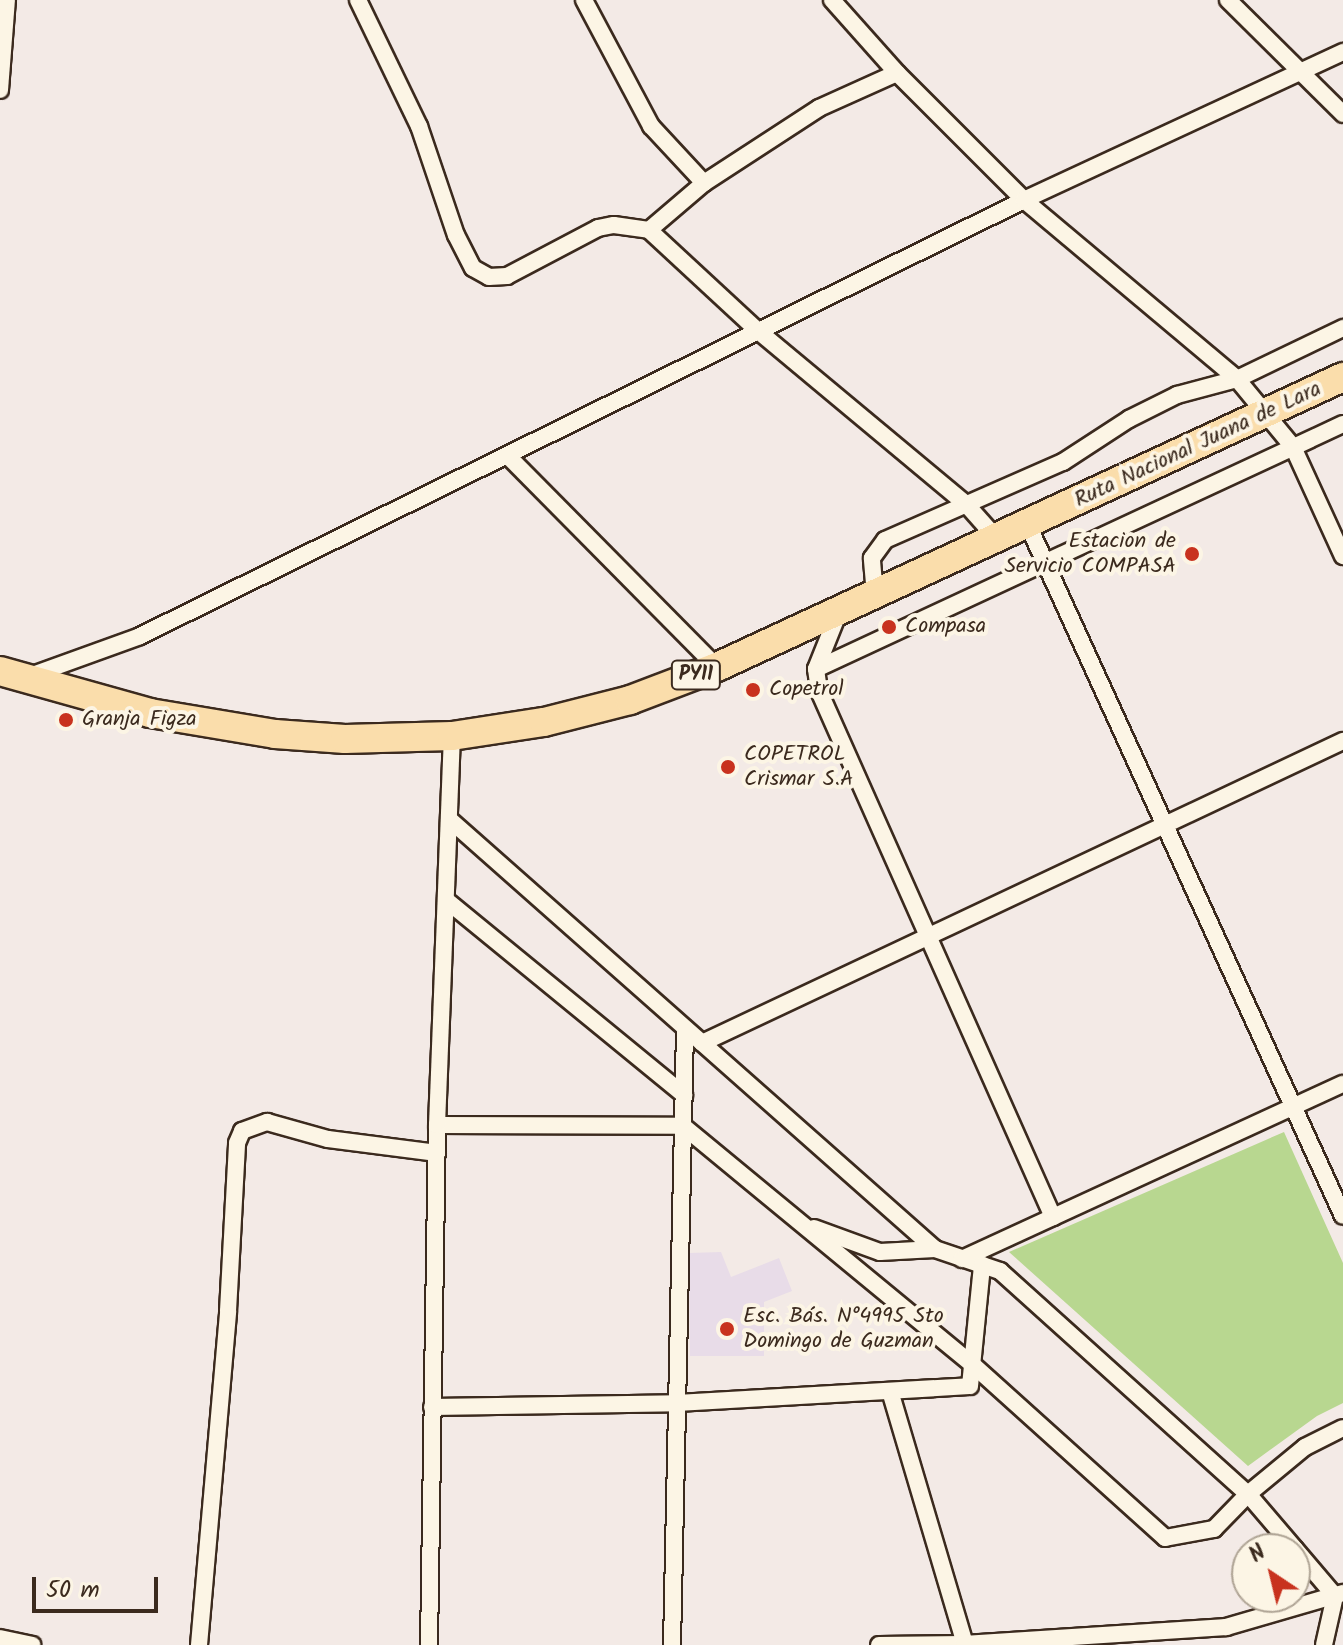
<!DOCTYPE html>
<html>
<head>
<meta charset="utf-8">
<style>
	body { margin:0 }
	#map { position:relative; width:1343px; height:1645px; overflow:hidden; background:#f3eae6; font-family:Kalam,sans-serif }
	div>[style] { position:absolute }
	.built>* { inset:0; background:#e8dce8 }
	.green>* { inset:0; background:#b8d790 }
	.roads { filter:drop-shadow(2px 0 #3b2a1e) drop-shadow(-2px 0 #3b2a1e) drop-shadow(0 2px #3b2a1e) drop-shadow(0 -2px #3b2a1e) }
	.street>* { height:16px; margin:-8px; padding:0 8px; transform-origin:8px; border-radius:8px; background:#fcf5e5 }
	.highway>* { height:28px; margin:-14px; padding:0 14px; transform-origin:14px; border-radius:14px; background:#faddab }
	.dots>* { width:22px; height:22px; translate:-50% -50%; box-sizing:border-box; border:4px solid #fcf5e5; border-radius:50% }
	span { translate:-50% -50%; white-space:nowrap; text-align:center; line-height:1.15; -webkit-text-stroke:8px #fcf5e5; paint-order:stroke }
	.shield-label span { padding:2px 6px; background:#fcf5e5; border:2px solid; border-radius:6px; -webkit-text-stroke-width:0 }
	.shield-label { font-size:20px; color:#3b2a1e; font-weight:700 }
	.street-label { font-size:22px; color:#3b2a1e }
	.poi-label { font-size:22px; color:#3b2a1e }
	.right { translate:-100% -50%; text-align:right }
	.left { translate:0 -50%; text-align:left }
	.north { position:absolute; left:1231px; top:1533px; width:80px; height:80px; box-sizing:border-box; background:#fcf5e5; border:2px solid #afa495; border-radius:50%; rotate:325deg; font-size:22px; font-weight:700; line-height:32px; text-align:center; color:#3b2a1e }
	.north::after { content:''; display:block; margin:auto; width:28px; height:36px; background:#c8321e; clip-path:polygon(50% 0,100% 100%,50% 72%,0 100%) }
	.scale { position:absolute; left:32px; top:1577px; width:126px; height:36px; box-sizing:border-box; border:4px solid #3b2a1e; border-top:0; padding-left:10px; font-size:24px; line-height:28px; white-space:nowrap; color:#3b2a1e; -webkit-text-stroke:6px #fcf5e5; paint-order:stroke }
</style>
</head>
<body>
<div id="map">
	<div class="built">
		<div style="clip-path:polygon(721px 1252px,731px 1277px,779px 1258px,792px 1291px,764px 1302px,764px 1356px,690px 1356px,689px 1253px)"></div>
	</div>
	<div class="green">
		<div style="clip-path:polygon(1284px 1132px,1343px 1263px,1343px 1403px,1317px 1416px,1248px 1466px,1009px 1252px)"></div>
	</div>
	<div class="roads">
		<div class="street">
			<div style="left:358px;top:0;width:140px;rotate:64.2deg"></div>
			<div style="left:419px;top:126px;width:115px;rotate:71.3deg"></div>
			<div style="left:456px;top:235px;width:37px;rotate:63deg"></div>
			<div style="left:473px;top:268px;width:18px;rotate:29deg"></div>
			<div style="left:489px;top:277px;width:18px;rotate:-3deg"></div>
			<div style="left:507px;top:276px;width:103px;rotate:-27.8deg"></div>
			<div style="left:598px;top:228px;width:16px;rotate:-11deg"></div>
			<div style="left:614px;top:225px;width:35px;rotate:8deg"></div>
			<div style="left:649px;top:230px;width:147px;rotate:42.8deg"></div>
			<div style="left:757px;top:330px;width:272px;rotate:39.8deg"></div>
			<div style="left:966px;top:504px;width:48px;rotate:48.4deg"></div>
			<div style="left:584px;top:0;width:143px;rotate:62deg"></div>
			<div style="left:651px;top:126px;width:78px;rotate:47.1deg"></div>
			<div style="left:832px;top:0;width:98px;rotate:48.3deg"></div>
			<div style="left:897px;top:73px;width:180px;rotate:45deg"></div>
			<div style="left:1024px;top:200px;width:278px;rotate:40deg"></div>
			<div style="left:1237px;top:379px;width:88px;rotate:50.5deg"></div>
			<div style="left:1293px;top:447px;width:120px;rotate:65.4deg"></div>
			<div style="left:1228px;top:0;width:162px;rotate:44.7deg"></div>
			<div style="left:0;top:90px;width:90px;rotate:-85.6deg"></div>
			<div style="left:649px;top:230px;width:72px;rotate:-40.5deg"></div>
			<div style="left:704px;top:183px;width:137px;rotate:-33.1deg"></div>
			<div style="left:819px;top:108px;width:85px;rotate:-24.2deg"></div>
			<div style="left:508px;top:456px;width:297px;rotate:45.3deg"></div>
			<div style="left:1028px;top:525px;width:759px;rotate:65.49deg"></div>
			<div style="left:875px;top:595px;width:37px;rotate:-95deg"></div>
			<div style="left:872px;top:558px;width:22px;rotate:-54deg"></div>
			<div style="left:885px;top:540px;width:194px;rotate:-23.7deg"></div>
			<div style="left:1063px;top:462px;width:79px;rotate:-33.1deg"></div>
			<div style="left:1129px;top:419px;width:54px;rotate:-26.6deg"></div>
			<div style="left:1177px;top:395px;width:62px;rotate:-14.9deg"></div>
			<div style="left:1237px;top:379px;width:118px;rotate:-25.7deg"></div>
			<div style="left:838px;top:614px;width:59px;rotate:111.8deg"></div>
			<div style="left:816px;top:669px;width:22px;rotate:82deg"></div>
			<div style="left:819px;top:691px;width:576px;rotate:66.02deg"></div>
			<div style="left:816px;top:669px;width:581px;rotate:-24.93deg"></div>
			<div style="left:27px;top:677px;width:120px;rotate:-19.9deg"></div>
			<div style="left:140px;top:636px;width:986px;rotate:-26.25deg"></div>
			<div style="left:1024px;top:200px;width:352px;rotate:-24.9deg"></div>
			<div style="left:449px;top:819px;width:649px;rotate:41.5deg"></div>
			<div style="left:935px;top:1249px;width:69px;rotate:18.7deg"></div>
			<div style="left:1000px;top:1271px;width:334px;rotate:42deg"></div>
			<div style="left:1248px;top:1494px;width:72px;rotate:49.5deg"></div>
			<div style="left:446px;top:900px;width:308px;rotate:39.3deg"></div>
			<div style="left:702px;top:1043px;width:709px;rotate:-25.23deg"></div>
			<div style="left:437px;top:1125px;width:246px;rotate:0.2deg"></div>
			<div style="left:683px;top:1126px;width:374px;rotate:39.5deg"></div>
			<div style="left:972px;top:1364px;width:260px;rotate:42deg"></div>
			<div style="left:1165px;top:1538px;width:50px;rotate:-10.4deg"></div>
			<div style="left:1214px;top:1529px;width:49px;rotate:-45.8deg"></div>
			<div style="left:1248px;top:1494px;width:74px;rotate:-39.5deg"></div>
			<div style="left:1305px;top:1447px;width:42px;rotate:-26.6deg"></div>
			<div style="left:814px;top:1228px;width:70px;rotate:20deg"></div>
			<div style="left:880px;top:1252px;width:55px;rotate:-3.1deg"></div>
			<div style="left:962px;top:1259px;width:419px;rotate:-24.7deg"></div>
			<div style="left:890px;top:1391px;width:265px;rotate:73.5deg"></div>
			<div style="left:432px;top:1407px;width:245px;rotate:-0.9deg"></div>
			<div style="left:677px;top:1403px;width:293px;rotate:-3.3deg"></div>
			<div style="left:970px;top:1386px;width:122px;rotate:-84.3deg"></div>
			<div style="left:1295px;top:1549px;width:62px;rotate:49.6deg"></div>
			<div style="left:1335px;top:1596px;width:50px;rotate:102.7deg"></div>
			<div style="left:0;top:1638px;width:33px;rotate:12deg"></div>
			<div style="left:199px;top:1645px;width:335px;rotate:-85deg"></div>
			<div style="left:228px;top:1311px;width:168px;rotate:-86.9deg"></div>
			<div style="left:237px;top:1143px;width:13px;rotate:-67deg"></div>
			<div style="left:242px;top:1131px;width:27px;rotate:-20deg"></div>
			<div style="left:267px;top:1122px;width:63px;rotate:15.6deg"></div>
			<div style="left:328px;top:1139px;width:110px;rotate:7.3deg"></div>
			<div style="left:429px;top:1645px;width:520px;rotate:-89.12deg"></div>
			<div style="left:437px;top:1125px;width:389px;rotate:-87.8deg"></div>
			<div style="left:672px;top:1645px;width:616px;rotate:-88.79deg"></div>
			<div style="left:879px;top:1645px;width:85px;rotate:-0.7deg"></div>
			<div style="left:964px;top:1644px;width:263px;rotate:-3.7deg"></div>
			<div style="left:1226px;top:1627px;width:122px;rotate:-16.2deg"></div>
		</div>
		<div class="highway">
			<div style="left:0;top:671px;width:156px;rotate:15.6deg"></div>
			<div style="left:150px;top:713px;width:127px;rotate:9.5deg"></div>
			<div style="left:275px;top:734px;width:70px;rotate:4.1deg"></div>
			<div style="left:345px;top:739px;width:107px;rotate:-1.6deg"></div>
			<div style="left:452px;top:736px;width:93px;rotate:-8.7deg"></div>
			<div style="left:544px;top:722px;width:89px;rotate:-14.3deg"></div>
			<div style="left:630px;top:700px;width:93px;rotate:-20.8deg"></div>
			<div style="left:717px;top:667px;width:690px;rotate:-24.86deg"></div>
		</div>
	</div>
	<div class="dots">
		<div style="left:1192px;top:554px;background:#c8321e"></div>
		<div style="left:889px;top:627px;background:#c8321e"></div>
		<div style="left:753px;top:690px;background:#c8321e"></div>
		<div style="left:66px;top:720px;background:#c8321e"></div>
		<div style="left:728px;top:767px;background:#c8321e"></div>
		<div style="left:727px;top:1329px;background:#c8321e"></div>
	</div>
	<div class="shield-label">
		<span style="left:696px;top:675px">PY11</span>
	</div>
	<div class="street-label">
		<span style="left:1198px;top:445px;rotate:-25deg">Ruta Nacional Juana de Lara</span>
	</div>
	<div class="poi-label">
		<span class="right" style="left:1176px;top:554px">Estacion de<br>Servicio COMPASA</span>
		<span class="left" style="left:905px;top:627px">Compasa</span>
		<span class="left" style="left:769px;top:690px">Copetrol</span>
		<span class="left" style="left:82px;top:720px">Granja Figza</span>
		<span class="left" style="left:744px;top:767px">COPETROL<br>Crismar S.A</span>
		<span class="left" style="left:743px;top:1329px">Esc. Bás. N°4995 Sto<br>Domingo de Guzman</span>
	</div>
	<div class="north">N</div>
	<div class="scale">50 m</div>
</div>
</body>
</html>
